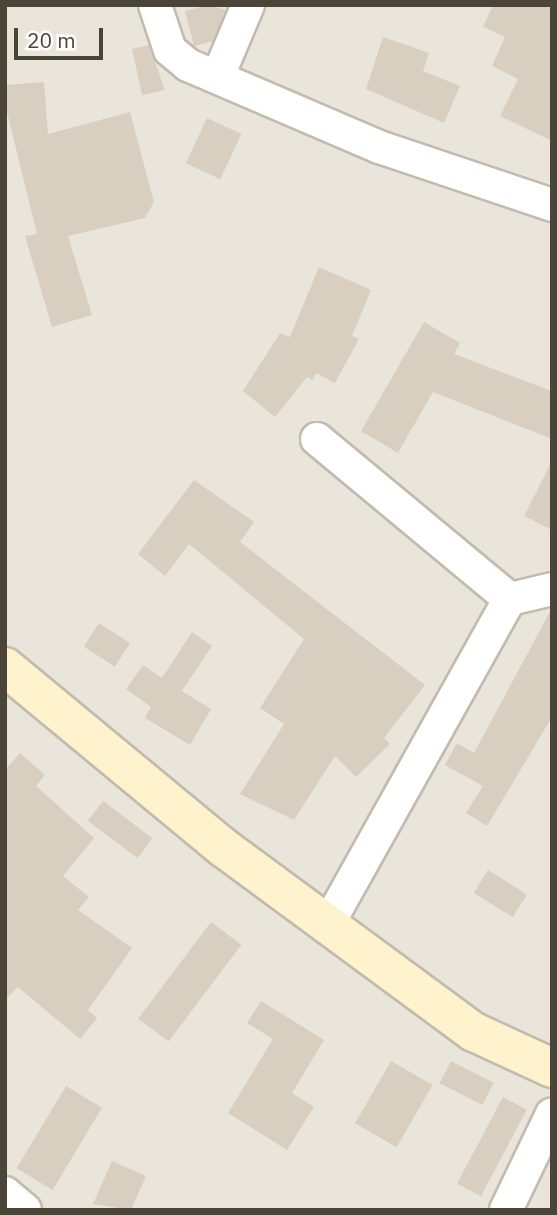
<!DOCTYPE html>
<html>
<head>
<meta charset="utf-8">
<style>
	body { margin:0 }
	#map { position:relative; width:557px; height:1215px; overflow:hidden; background:#f6f3ec; font-family:"IBM Plex Sans",sans-serif }
	div>[style] { position:absolute }
	.residential>* { inset:0; background:#eae5da; transform-origin:0 0 }
	.building>* { inset:0; background:#d8cfc1; transform-origin:0 0 }
	.roads { filter:drop-shadow(2px 0 #c2bbae) drop-shadow(-2px 0 #c2bbae) drop-shadow(0 2px #c2bbae) drop-shadow(0 -2px #c2bbae) }
	.street>* { height:32px; margin:-16px; padding:0 16px; transform-origin:16px; border-radius:16px; background:#fff }
	.secondary>* { height:38px; margin:-19px; padding:0 19px; transform-origin:19px; border-radius:19px; background:#fff3cd }
	span { translate:-50% -50%; white-space:nowrap; text-align:center; line-height:1.15; -webkit-text-stroke:6px #fff; paint-order:stroke }
	.frame { position:absolute; inset:0; border:7px solid #4b4439; pointer-events:none }
	.scale { position:absolute; left:14px; top:28px; width:89px; height:32px; box-sizing:border-box; border:4px solid #4b4439; border-top:0; padding-left:9px; font-size:21px; line-height:24px; white-space:nowrap; color:#4b4439; -webkit-text-stroke:5px #fff; paint-order:stroke }
</style>
</head>
<body>
<div id="map">
	<div class="residential">
		<div style="left:5px;top:5px;width:547px;height:1205px"></div>
	</div>
	<div class="building">
		<div style="clip-path:polygon(208px 5px,226px 10px,213px 41px,194px 46px,185px 11px)"></div>
		<div style="clip-path:polygon(493px 5px,552px 5px,552px 141px,500px 116px,518px 79px,492px 66px,505px 37px,483px 27px)"></div>
		<div style="clip-path:polygon(383px 37px,429px 53px,423px 71px,460px 86px,444px 123px,366px 89px)"></div>
		<div style="clip-path:polygon(149px 45px,165px 90px,142px 95px,132px 49px)"></div>
		<div style="clip-path:polygon(44px 82px,48px 134px,130px 112px,154px 202px,145px 218px,68px 236px,92px 315px,52px 327px,25px 236px,37px 234px,5px 104px,5px 85px)"></div>
		<div style="left:207px;top:118px;width:38px;height:50px;rotate:25deg"></div>
		<div style="clip-path:polygon(319px 267px,371px 290px,352px 336px,359px 339px,335px 383px,316px 373px,313px 380px,307px 377px,275px 417px,243px 391px,280px 333px,290px 337px)"></div>
		<div style="clip-path:polygon(424px 322px,460px 343px,454px 354px,552px 391px,552px 439px,433px 392px,398px 453px,361px 431px)"></div>
		<div style="clip-path:polygon(552px 461px,552px 530px,524px 516px)"></div>
		<div style="clip-path:polygon(194px 480px,254px 522px,240px 542px,425px 685px,384px 738px,390px 744px,356px 777px,335px 756px,294px 820px,240px 794px,284px 724px,260px 708px,304px 639px,189px 544px,165px 576px,138px 554px)"></div>
		<div style="clip-path:polygon(552px 608px,552px 717px,487px 826px,466px 813px,483px 786px,445px 765px,457px 743px,474px 753px)"></div>
		<div style="left:99px;top:623px;width:37px;height:28px;rotate:33deg"></div>
		<div style="clip-path:polygon(192px 632px,212px 646px,182px 691px,211px 709px,190px 745px,145px 718px,151px 707px,126px 689px,143px 665px,162px 678px)"></div>
		<div style="clip-path:polygon(20px 753px,45px 775px,36px 786px,94px 838px,63px 876px,89px 897px,78px 910px,132px 948px,88px 1010px,97px 1018px,80px 1039px,18px 987px,5px 1000px,5px 770px)"></div>
		<div style="left:103px;top:801px;width:62px;height:25px;rotate:37deg"></div>
		<div style="left:488px;top:870px;width:46px;height:27px;rotate:32deg"></div>
		<div style="left:211px;top:922px;width:38px;height:121px;rotate:37deg"></div>
		<div style="clip-path:polygon(261px 1001px,324px 1040px,292px 1093px,314px 1107px,287px 1150px,228px 1113px,273px 1039px,247px 1023px)"></div>
		<div style="left:391px;top:1061px;width:48px;height:72px;rotate:30deg"></div>
		<div style="left:451px;top:1061px;width:48px;height:25px;rotate:27deg"></div>
		<div style="left:66px;top:1086px;width:42px;height:96px;rotate:31deg"></div>
		<div style="left:503px;top:1097px;width:27px;height:98px;rotate:28deg"></div>
		<div style="clip-path:polygon(112px 1161px,146px 1176px,131px 1210px,93px 1204px)"></div>
	</div>
	<div class="roads">
		<div class="street">
			<div style="left:155px;top:5px;width:47px;rotate:71.6deg"></div>
			<div style="left:170px;top:50px;width:23px;rotate:40deg"></div>
			<div style="left:188px;top:65px;width:208px;rotate:23.2deg"></div>
			<div style="left:379px;top:147px;width:182px;rotate:18.5deg"></div>
			<div style="left:218px;top:76px;width:77px;rotate:-67.1deg"></div>
			<div style="left:317px;top:439px;width:251px;rotate:39.7deg"></div>
			<div style="left:510px;top:599px;width:43px;rotate:-13.4deg"></div>
			<div style="left:328px;top:924px;width:372px;rotate:-60.8deg"></div>
			<div style="left:5px;top:1193px;width:26px;rotate:40deg"></div>
			<div style="left:506px;top:1210px;width:106px;rotate:-64.4deg"></div>
		</div>
		<div class="secondary">
			<div style="left:5px;top:667px;width:284px;rotate:39.6deg"></div>
			<div style="left:224px;top:848px;width:310px;rotate:36.4deg"></div>
			<div style="left:474px;top:1032px;width:86px;rotate:24.8deg"></div>
		</div>
	</div>
	<div class="frame"></div>
	<div class="scale">20 m</div>
</div>
</body>
</html>
